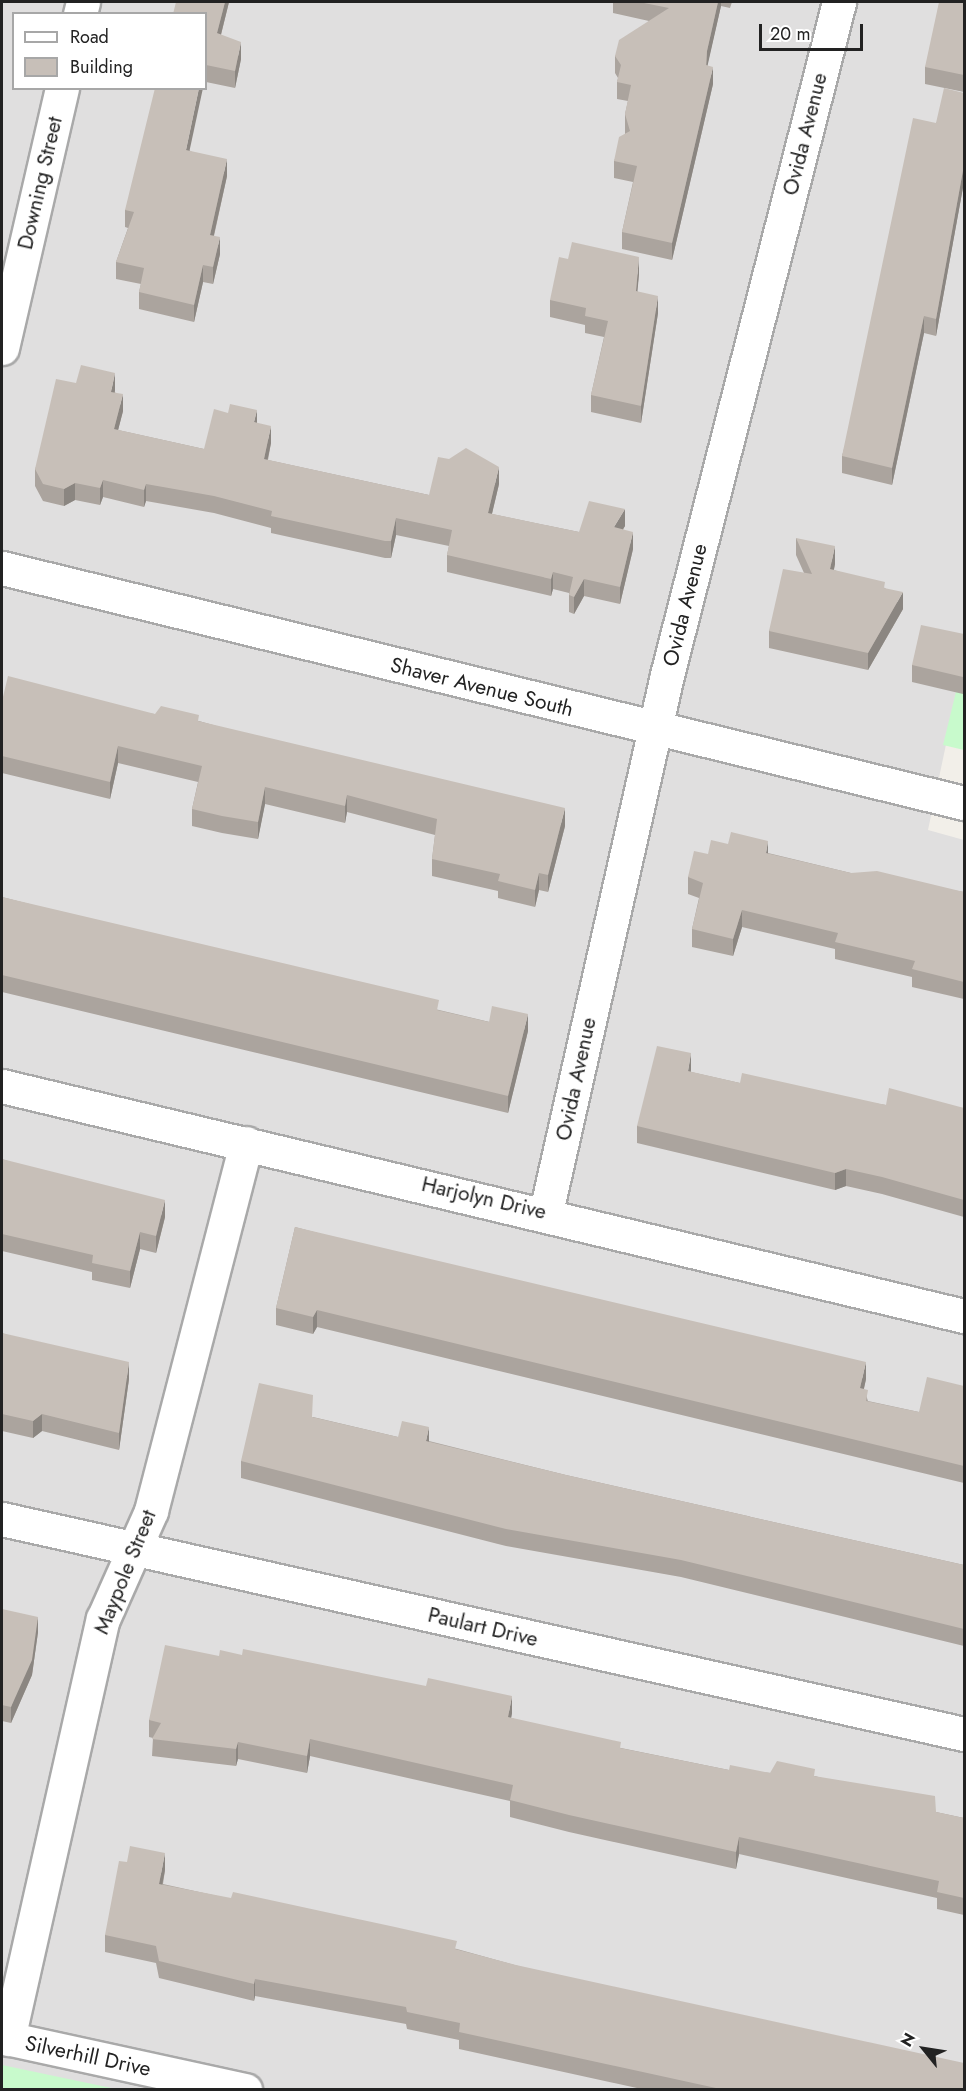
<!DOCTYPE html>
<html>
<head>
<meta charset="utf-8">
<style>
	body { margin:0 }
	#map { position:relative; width:966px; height:2091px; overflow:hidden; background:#f2efe9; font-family:Jost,sans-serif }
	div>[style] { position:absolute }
	.residential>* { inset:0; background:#e0dfdf }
	.park>* { inset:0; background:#c8facc }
	.roads { filter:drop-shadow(2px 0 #a9a9a9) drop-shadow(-2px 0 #a9a9a9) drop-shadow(0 2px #a9a9a9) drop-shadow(0 -2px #a9a9a9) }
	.minor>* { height:33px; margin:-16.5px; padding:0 16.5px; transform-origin:16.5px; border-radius:16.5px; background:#fff }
	.wall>* { inset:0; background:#aba49e }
	.shaded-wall>* { inset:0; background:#8b8681 }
	.building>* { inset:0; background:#c7bfb8 }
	span { translate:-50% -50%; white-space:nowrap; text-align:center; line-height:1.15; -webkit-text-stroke:4.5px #fff; paint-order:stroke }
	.street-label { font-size:21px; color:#222 }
	.frame { position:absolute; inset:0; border:3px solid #222; pointer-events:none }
	.legend { position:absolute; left:12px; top:12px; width:195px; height:78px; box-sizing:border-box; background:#fff; border:2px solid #a7a7a7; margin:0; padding:8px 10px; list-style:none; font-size:18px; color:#222 }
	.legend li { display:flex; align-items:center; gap:12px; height:30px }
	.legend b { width:30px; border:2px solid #a7a7a7 }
	.north { position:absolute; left:894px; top:2019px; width:60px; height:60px; -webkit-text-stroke:4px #fff; paint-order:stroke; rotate:300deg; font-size:16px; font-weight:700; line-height:24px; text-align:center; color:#222 }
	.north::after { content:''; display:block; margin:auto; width:21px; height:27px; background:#222; clip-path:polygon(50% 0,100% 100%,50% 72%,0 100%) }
	.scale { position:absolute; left:759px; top:24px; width:104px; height:27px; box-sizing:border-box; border:3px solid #222; border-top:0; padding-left:8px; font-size:18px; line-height:21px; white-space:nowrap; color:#222; -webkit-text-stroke:4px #fff; paint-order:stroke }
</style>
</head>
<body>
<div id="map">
	<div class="residential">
		<div style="clip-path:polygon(evenodd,2px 2px,964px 2px,964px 659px,928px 830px,964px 840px,964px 2089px,2px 2090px,2px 2px,14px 14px,206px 14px,206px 88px,14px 88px,14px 14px)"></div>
	</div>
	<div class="park">
		<div style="clip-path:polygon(964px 659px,964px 750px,943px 745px)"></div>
		<div style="clip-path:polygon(2px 2065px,116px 2089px,2px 2089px)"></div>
	</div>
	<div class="roads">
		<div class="minor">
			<div style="left:80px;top:14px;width:12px;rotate:-76deg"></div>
			<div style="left:2px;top:348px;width:267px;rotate:-77deg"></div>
			<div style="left:2px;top:568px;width:990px;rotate:13.73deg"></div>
			<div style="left:2px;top:1086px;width:989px;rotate:13.45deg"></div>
			<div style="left:546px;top:1212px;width:550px;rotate:-77.3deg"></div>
			<div style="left:667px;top:675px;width:695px;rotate:-75.66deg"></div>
			<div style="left:2px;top:1519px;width:986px;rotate:12.6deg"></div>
			<div style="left:2px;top:2037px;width:249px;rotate:12.3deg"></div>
			<div style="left:8px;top:2039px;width:431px;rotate:-77.3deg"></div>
			<div style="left:103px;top:1619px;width:118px;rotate:-66deg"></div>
			<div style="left:151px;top:1511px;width:380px;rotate:-75.5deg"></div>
		</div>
	</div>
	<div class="wall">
		<div style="clip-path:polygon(176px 2px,229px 2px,221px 35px,241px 59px,235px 88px,206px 82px,206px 14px)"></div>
		<div style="clip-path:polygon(613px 2px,732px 2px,730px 8px,721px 6px,707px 66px,713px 84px,672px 260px,622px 249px,622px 232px,633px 182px,614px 178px,614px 161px,625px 134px,625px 114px,628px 101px,617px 99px,617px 82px,618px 78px,615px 73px,615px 56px,649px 21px,613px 13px)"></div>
		<div style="clip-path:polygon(964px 2px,964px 92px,925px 84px,925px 67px)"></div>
		<div style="clip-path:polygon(964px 93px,964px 182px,936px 336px,924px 333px,892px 485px,842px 473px,842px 456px,936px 123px)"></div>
		<div style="clip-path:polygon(189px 150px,227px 176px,214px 236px,220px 254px,213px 284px,203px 282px,194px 322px,139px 309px,139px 292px,141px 284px,116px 279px,116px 262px,128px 228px,125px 227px,125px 210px)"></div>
		<div style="clip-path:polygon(639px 274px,637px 291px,658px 313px,641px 423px,591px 412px,591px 395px,604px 337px,585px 333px,585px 325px,550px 317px,550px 300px)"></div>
		<div style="clip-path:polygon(76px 383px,115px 390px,115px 392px,123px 411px,118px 430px,204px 449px,257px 423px,271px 443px,268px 460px,429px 495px,499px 484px,492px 514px,579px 532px,625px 526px,623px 529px,633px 549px,620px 604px,584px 596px,574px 614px,569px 612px,569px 593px,553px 589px,551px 596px,447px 572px,447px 555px,449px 546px,396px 535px,391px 558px,385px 558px,271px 533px,271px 528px,214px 513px,146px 501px,144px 507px,103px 497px,100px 505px,75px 500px,64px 506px,43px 501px,35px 486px,35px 469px)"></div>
		<div style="clip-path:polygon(796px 538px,835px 564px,834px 570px,885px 588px,903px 609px,868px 670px,769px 648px,769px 631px,804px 573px,796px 555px)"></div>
		<div style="clip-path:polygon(964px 634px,963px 694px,912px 682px,912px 665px)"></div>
		<div style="clip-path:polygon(2px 701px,155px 714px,199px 721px,565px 826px,548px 892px,539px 890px,535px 907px,498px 898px,498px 891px,432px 876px,432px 859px,435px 835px,347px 812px,345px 823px,265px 804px,258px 839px,222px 833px,192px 826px,192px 809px,198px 782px,118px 763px,110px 799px,2px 773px)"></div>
		<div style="clip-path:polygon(768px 853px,851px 873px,964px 892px,964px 999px,912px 987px,912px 977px,835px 959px,835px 949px,742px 927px,733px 956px,692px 947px,692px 929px,699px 898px,688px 894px,688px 877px,708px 854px)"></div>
		<div style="clip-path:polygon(2px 897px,439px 1010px,528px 1031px,508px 1113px,2px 992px)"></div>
		<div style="clip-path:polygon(691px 1070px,691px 1072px,740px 1083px,886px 1105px,964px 1108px,964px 1217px,882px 1194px,846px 1186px,835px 1190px,637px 1143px,637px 1126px)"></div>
		<div style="clip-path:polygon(2px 1159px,165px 1217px,156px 1253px,140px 1249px,130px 1288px,92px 1280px,92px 1272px,2px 1251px)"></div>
		<div style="clip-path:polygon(295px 1227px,866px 1379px,864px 1389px,868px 1401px,919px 1412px,964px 1386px,964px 1483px,317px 1327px,313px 1334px,276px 1325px,276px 1308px)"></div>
		<div style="clip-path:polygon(2px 1333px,129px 1379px,119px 1450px,42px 1431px,33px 1438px,2px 1431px)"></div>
		<div style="clip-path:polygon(313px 1417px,398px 1437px,429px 1441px,566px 1475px,964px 1565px,964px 1646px,681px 1577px,506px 1546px,241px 1478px,241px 1461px)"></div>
		<div style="clip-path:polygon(2px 1609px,38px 1632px,32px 1675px,11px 1723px,2px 1721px)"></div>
		<div style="clip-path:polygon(219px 1656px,512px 1713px,511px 1718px,621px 1748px,729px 1770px,815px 1776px,936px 1812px,964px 1818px,964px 1915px,937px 1909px,937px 1898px,739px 1854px,736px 1869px,569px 1832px,510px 1817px,510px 1801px,310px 1756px,307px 1773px,238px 1759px,236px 1766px,152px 1756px,153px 1738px,149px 1737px,149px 1720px)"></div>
		<div style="clip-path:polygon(165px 1870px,163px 1884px,457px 1949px,964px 2090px,646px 2090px,459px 2049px,459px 2040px,407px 2029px,406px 2024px,255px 1996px,254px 2001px,159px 1978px,156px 1963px,105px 1952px,105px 1935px)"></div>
	</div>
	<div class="shaded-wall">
		<div style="clip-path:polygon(225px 2px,229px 2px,217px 50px,217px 33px)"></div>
		<div style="clip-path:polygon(718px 2px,721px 2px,721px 6px,707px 68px,706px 82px,707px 51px)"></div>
		<div style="clip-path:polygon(241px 42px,241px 59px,235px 88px,235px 71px)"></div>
		<div style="clip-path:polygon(713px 67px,713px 84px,672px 260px,672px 243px)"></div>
		<div style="clip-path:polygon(199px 88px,203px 88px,186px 167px,186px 150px)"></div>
		<div style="clip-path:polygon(227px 159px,227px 176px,210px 252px,210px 235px)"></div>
		<div style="clip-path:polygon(964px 165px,964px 182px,936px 336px,936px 319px)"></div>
		<div style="clip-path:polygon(220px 237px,220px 254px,213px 284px,213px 267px)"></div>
		<div style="clip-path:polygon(639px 257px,639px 274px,636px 308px,636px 291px)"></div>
		<div style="clip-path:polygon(203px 265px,203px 282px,194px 322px,194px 305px)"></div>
		<div style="clip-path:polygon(658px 296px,658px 313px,641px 423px,641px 406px)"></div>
		<div style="clip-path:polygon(924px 316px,924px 333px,892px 485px,892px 468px)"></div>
		<div style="clip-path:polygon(115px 373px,115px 390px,111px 409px,111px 392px)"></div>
		<div style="clip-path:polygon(123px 394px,123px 411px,114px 446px,114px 429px)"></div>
		<div style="clip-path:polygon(257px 410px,257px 427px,254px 422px)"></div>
		<div style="clip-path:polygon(271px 426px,271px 443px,264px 476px,264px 459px)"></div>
		<div style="clip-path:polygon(499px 467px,499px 484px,488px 530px,488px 513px)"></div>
		<div style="clip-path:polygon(103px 480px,103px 497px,100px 505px,100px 488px)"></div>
		<div style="clip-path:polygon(75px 483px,75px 500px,64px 506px,64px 489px)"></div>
		<div style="clip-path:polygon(146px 484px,146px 501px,144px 507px,144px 490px)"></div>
		<div style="clip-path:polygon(625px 509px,625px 526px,614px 544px,614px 527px)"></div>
		<div style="clip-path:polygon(396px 518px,396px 535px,391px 558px,391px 541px)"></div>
		<div style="clip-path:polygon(633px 532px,633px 549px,620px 604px,620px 587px)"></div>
		<div style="clip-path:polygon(835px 546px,835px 564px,830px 586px,830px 569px)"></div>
		<div style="clip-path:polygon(553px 572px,553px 589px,551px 596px,551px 579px)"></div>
		<div style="clip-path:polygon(584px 579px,584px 596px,574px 614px,574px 597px)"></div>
		<div style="clip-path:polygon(903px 592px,903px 609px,868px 670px,868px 653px)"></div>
		<div style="clip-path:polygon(964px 671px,964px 688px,963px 694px,963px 677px)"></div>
		<div style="clip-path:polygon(118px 746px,118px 763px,110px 799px,110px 782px)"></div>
		<div style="clip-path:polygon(265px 787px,265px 804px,258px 839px,258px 822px)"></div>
		<div style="clip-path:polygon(347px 795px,347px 812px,345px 823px,345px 806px)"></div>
		<div style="clip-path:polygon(565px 808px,565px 826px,548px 892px,548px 875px)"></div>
		<div style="clip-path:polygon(768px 841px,768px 858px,766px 853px)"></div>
		<div style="clip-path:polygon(539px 873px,539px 890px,535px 907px,535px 890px)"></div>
		<div style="clip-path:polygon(742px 910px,742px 927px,733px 956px,733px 939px)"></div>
		<div style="clip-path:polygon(528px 1014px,528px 1031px,508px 1113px,508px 1096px)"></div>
		<div style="clip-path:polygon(691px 1053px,691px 1070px,688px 1088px,688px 1071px)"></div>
		<div style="clip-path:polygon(846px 1169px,846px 1186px,835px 1190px,835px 1173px)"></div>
		<div style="clip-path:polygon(165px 1200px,165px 1217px,156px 1253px,156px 1236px)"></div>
		<div style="clip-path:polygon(140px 1232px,140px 1249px,130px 1288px,130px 1271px)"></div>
		<div style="clip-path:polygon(317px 1310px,317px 1327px,313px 1334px,313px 1317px)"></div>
		<div style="clip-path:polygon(129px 1362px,129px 1379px,119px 1450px,119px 1433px)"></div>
		<div style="clip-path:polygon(866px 1362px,866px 1379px,860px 1405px,860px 1388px)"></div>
		<div style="clip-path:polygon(42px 1414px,42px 1431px,33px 1438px,33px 1421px)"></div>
		<div style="clip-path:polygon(429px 1427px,429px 1444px,426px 1441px)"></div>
		<div style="clip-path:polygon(38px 1617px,38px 1632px,32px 1675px,11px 1723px,11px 1707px)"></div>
		<div style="clip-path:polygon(512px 1696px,512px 1713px,508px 1734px,508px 1717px)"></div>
		<div style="clip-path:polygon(310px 1739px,310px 1756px,307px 1773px,307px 1756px)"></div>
		<div style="clip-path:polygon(238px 1742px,238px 1759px,236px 1766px,236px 1749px)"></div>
		<div style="clip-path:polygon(739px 1837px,739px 1854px,736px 1869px,736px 1852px)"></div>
		<div style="clip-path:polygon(165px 1853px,165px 1870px,159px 1901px,159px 1884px)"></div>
		<div style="clip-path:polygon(255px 1979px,255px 1996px,254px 2001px,254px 1984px)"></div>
	</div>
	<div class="building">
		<div style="clip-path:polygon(176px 2px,225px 2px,217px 33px,241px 42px,235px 71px,206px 65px,206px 14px,173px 14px)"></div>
		<div style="clip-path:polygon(639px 2px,718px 2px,707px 51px,706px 65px,713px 67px,672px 243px,622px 232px,637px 166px,614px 161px,619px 137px,630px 131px,625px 114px,631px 85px,617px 82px,621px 65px,615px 56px,619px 40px,669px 8px)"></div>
		<div style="clip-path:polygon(939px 2px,964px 2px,964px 75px,925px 67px)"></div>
		<div style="clip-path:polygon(155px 88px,199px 88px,186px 150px,227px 159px,210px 235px,220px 237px,213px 267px,203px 265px,194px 305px,139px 292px,144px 268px,116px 262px,134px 212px,125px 210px)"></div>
		<div style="clip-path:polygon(944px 88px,964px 93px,964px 165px,936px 319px,924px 316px,892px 468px,842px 456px,913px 118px,936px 123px)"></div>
		<div style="clip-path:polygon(572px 242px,639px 257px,636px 291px,658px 296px,641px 406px,591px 395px,608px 321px,585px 316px,586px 308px,550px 300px,559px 257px,568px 259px)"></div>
		<div style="clip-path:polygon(81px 365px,115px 373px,111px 392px,123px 394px,114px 429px,204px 449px,214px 409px,228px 413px,230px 404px,257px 410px,254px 422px,271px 426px,264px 459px,429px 495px,438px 457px,449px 459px,466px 448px,499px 467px,488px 513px,579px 532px,589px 501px,625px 509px,614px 527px,633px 532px,620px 587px,584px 579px,574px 597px,569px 595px,573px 577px,553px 572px,551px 579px,447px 555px,452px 530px,396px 518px,391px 541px,385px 541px,271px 516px,272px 511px,214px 496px,146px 484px,144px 490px,103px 480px,100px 488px,75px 483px,64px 489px,43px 484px,35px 469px,56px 379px,76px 383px)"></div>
		<div style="clip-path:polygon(796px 538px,835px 546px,830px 569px,885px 582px,884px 588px,903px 592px,868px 653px,769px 631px,783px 569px,812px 574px)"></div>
		<div style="clip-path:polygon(921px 625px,964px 634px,964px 671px,963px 677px,912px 665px)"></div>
		<div style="clip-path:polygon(8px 676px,155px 714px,161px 706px,199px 715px,198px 721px,565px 808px,548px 875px,539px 873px,535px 890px,498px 881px,500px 874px,432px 859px,437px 819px,347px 795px,345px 806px,265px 787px,258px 822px,222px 816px,192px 809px,202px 766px,118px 746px,110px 782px,2px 756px,3px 726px,2px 726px,2px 701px)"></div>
		<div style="clip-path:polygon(731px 832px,768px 841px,766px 853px,851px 873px,877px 871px,964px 892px,964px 982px,912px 969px,915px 961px,835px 942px,838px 933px,742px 910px,733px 939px,692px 929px,703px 883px,688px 877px,694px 851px,708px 854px,711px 840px,728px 844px)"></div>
		<div style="clip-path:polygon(2px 897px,439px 1000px,437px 1010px,489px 1022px,492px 1006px,528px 1014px,508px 1096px,2px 975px)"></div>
		<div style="clip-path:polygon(657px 1046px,691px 1053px,688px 1071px,740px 1083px,742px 1073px,886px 1105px,889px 1088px,964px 1108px,964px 1200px,882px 1177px,846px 1169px,835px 1173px,637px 1126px)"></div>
		<div style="clip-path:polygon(2px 1159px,165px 1200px,156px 1236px,140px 1232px,130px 1271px,92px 1263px,93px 1255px,2px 1234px)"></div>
		<div style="clip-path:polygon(295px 1227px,866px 1362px,860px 1388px,868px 1390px,866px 1401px,919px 1412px,927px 1377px,964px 1386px,964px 1466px,317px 1310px,313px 1317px,276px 1308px)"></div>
		<div style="clip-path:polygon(2px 1333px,129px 1362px,119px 1433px,42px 1414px,33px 1421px,2px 1414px)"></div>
		<div style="clip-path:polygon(259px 1383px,313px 1395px,312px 1417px,398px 1437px,402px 1421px,429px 1427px,426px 1441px,566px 1475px,964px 1565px,964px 1629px,681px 1560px,506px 1529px,241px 1461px)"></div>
		<div style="clip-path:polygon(2px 1609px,38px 1617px,32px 1660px,11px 1707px,2px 1705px)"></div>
		<div style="clip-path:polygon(165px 1645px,219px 1656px,220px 1650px,242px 1655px,243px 1649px,426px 1686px,428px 1678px,512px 1696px,508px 1717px,621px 1742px,620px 1748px,729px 1770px,730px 1765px,770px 1773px,777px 1761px,815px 1769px,814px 1776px,935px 1796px,936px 1812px,964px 1818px,964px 1898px,937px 1892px,939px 1881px,739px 1837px,736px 1852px,569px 1815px,510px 1800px,513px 1785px,310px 1739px,307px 1756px,238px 1742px,236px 1749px,152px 1739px,161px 1723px,149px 1720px)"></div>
		<div style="clip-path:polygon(130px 1846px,165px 1853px,159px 1884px,231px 1898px,233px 1892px,395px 1927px,457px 1941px,455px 1949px,516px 1965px,964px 2063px,964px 2090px,725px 2090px,459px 2032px,460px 2023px,407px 2012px,406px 2007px,255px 1979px,254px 1984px,159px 1961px,156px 1946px,105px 1935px,119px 1861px,127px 1862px)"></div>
	</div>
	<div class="street-label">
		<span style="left:805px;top:134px;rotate:-76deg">Ovida Avenue</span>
		<span style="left:40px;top:183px;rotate:-77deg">Downing Street</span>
		<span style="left:685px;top:605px;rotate:-76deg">Ovida Avenue</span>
		<span style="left:482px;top:687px;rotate:14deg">Shaver Avenue South</span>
		<span style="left:576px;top:1079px;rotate:-78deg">Ovida Avenue</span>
		<span style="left:484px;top:1198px;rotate:13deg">Harjolyn Drive</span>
		<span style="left:125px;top:1572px;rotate:-68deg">Maypole Street</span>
		<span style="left:483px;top:1627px;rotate:13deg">Paulart Drive</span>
		<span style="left:88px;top:2056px;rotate:12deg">Silverhill Drive</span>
	</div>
	<div class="frame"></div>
	<ul class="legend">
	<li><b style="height:8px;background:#fff"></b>Road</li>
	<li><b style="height:16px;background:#c7bfb8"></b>Building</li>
	</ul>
	<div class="north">N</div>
	<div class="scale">20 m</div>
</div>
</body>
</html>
